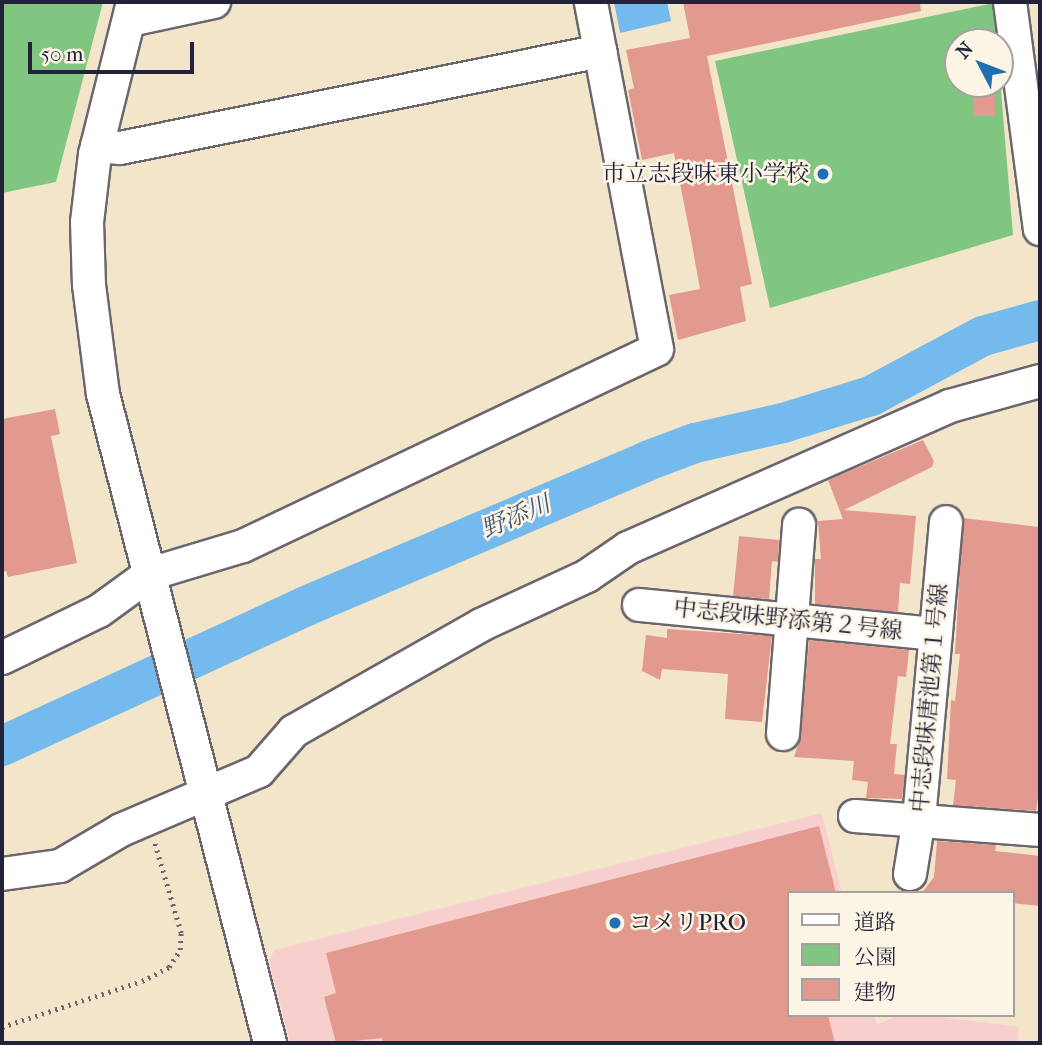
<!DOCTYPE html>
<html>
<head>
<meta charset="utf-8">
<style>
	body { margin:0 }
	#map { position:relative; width:1042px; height:1045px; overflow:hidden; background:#f3e5ca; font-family:"IM FELL French Canon","Noto Serif JP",serif }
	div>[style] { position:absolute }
	.built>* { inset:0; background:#f7d0ce }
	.green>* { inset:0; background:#81c680 }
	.water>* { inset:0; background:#75baec }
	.river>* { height:40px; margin:-20px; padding:0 20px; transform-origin:20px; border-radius:20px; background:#75baec }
	.building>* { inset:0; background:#e29a8e; transform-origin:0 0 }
	.path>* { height:4.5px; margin-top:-2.25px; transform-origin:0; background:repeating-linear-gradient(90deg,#6b666d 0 2px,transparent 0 7px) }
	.roads { filter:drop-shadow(2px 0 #6b666d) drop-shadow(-2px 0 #6b666d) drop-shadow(0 2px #6b666d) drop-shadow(0 -2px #6b666d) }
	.minor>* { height:32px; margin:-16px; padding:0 16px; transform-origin:16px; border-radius:16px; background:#fff }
	.dots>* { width:19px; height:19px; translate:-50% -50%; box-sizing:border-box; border:4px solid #fcf5e5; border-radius:50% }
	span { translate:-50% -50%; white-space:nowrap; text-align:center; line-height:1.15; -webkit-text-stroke:5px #fcf5e5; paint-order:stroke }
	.poi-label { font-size:23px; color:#22223b }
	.right { translate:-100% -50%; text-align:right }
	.left { translate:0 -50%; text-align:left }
	.street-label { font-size:23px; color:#22223b }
	.water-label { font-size:24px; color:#3f5779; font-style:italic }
	.frame { position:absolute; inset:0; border:4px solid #22223b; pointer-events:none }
	.legend { position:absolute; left:787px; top:891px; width:228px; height:126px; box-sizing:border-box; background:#fcf5e5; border:2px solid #a5a1a1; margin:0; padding:9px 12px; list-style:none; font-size:21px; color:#22223b }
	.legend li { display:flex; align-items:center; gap:14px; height:35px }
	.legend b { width:35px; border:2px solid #a5a1a1 }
	.north { position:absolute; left:944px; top:28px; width:70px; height:70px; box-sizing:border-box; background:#fcf5e5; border:2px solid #a5a1a1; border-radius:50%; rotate:312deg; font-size:19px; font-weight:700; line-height:28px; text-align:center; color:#22223b }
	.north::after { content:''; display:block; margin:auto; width:24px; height:32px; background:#1f6fb2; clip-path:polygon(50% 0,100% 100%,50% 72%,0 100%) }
	.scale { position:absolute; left:28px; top:42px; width:166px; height:32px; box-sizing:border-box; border:4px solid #22223b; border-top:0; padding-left:9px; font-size:21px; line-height:24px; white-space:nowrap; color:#22223b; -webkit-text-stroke:5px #fcf5e5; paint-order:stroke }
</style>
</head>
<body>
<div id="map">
	<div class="built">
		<div style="clip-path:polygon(822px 813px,842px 893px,788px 893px,788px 1015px,874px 1015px,877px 1025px,899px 1015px,924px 1015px,1019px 1027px,1018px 1043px,290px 1043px,269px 962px,274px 950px)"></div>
	</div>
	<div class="green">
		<div style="clip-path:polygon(2px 2px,103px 2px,56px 182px,2px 193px)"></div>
		<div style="clip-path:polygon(994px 3px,997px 42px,958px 42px,958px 84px,1000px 84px,1000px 79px,1013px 235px,770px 308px,715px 61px)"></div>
	</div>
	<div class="water">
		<div style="clip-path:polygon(614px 2px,667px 2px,671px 21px,620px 33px)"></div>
	</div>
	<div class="river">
		<div style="left:2px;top:746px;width:335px;rotate:-24.7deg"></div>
		<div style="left:306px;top:606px;width:371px;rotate:-23deg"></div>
		<div style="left:647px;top:461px;width:51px;rotate:-20.6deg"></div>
		<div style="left:695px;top:443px;width:90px;rotate:-12.8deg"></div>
		<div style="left:783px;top:423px;width:92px;rotate:-17.1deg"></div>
		<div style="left:871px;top:396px;width:127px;rotate:-28.2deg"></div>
		<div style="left:983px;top:336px;width:59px;rotate:-15.7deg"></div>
	</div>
	<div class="building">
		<div style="clip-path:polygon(683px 2px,920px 2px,921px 11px,707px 56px,752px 284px,740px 287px,746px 321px,678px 340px,669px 295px,700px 289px,691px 239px,674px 153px,642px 160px,628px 90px,634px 88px,626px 50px,690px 38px)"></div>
		<div style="left:973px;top:84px;width:22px;height:32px"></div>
		<div style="clip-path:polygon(55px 409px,60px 434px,51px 436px,77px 563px,8px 577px,6px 571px,2px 572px,2px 419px)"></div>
		<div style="clip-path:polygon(923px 440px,934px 461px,932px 467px,844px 510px,916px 516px,910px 584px,900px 583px,898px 612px,815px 604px,815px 559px,821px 559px,818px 521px,843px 519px,828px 480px)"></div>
		<div style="clip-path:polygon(963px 518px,1040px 527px,1040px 785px,1036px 811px,953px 805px,956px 780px,947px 779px,951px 700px,955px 701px,960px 654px,955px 654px)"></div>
		<div style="clip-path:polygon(739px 536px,779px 540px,778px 562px,772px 561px,769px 599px,733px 596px)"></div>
		<div style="clip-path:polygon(667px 629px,772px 636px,762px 722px,725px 719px,728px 674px,662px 669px,660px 680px,642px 671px,646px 635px,667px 638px)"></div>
		<div style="clip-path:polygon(809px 640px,909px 650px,906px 677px,898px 676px,890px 744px,897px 744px,894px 774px,905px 775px,902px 799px,866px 798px,868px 782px,852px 780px,854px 761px,794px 757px,801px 735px)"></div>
		<div style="clip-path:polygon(819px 826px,836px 893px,788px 893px,788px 1015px,828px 1015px,835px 1043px,383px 1043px,382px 1038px,336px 1043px,324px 997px,336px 993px,326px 953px)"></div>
		<div style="clip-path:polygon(937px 841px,996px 845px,995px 851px,1040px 856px,1040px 906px,1012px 903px,1012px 893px,922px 893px,934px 877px)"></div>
	</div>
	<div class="path">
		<div style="left:2px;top:1027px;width:147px;rotate:-18.2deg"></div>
		<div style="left:142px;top:981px;width:30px;rotate:-27deg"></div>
		<div style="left:169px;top:967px;width:20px;rotate:-57deg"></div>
		<div style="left:180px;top:950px;width:17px;rotate:-87deg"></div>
		<div style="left:181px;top:933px;width:96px;rotate:-106.4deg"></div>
	</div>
	<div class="roads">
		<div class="minor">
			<div style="left:133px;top:2px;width:157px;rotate:104deg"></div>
			<div style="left:95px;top:154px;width:68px;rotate:96.7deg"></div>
			<div style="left:87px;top:222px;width:63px;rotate:88.2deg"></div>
			<div style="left:89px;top:285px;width:110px;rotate:82.7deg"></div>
			<div style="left:103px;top:394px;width:670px;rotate:75.57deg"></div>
			<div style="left:1010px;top:2px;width:229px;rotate:82.5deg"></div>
			<div style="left:130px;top:20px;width:86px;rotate:-12.1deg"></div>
			<div style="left:97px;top:146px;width:23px;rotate:5deg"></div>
			<div style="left:120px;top:148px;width:490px;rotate:-11.4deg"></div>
			<div style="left:639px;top:605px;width:298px;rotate:5.6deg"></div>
			<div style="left:2px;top:658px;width:108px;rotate:-25.9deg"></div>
			<div style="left:99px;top:611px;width:63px;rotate:-36deg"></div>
			<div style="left:150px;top:574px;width:97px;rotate:-16.8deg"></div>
			<div style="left:243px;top:546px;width:458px;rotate:-25.4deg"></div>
			<div style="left:657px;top:349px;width:353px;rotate:-100.8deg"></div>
			<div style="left:783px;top:734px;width:210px;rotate:-85.6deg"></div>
			<div style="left:855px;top:816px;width:186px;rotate:4.3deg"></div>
			<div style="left:2px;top:874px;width:59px;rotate:-7.9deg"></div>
			<div style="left:60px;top:866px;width:71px;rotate:-30.5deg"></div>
			<div style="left:121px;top:830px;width:150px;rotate:-23.1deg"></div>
			<div style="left:259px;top:771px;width:53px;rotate:-48.8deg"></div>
			<div style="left:294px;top:731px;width:215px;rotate:-29.5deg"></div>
			<div style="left:481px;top:625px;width:117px;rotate:-24.8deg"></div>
			<div style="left:587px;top:576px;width:50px;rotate:-34.3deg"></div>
			<div style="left:628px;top:548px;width:352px;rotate:-23.8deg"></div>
			<div style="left:950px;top:406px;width:93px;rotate:-15.5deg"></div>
			<div style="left:910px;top:874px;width:56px;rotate:-80.7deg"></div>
			<div style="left:919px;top:819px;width:298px;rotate:-84.8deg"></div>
		</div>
	</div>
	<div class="dots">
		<div style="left:823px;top:174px;background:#1f6fb2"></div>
		<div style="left:615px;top:923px;background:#1f6fb2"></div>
	</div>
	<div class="poi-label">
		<span class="right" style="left:809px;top:174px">市立志段味東小学校</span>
		<span class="left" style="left:629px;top:923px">コメリPRO</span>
	</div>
	<div class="street-label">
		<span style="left:788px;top:620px;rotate:6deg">中志段味野添第２号線</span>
		<span style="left:930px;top:698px;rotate:-85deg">中志段味唐池第１号線</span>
	</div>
	<div class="water-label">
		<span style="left:516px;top:517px;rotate:-23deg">野添川</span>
	</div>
	<div class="frame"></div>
	<ul class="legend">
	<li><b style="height:9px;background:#fff"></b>道路</li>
	<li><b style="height:19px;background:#81c680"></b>公園</li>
	<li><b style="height:19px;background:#e29a8e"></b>建物</li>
	</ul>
	<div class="north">N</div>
	<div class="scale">50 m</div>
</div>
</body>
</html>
